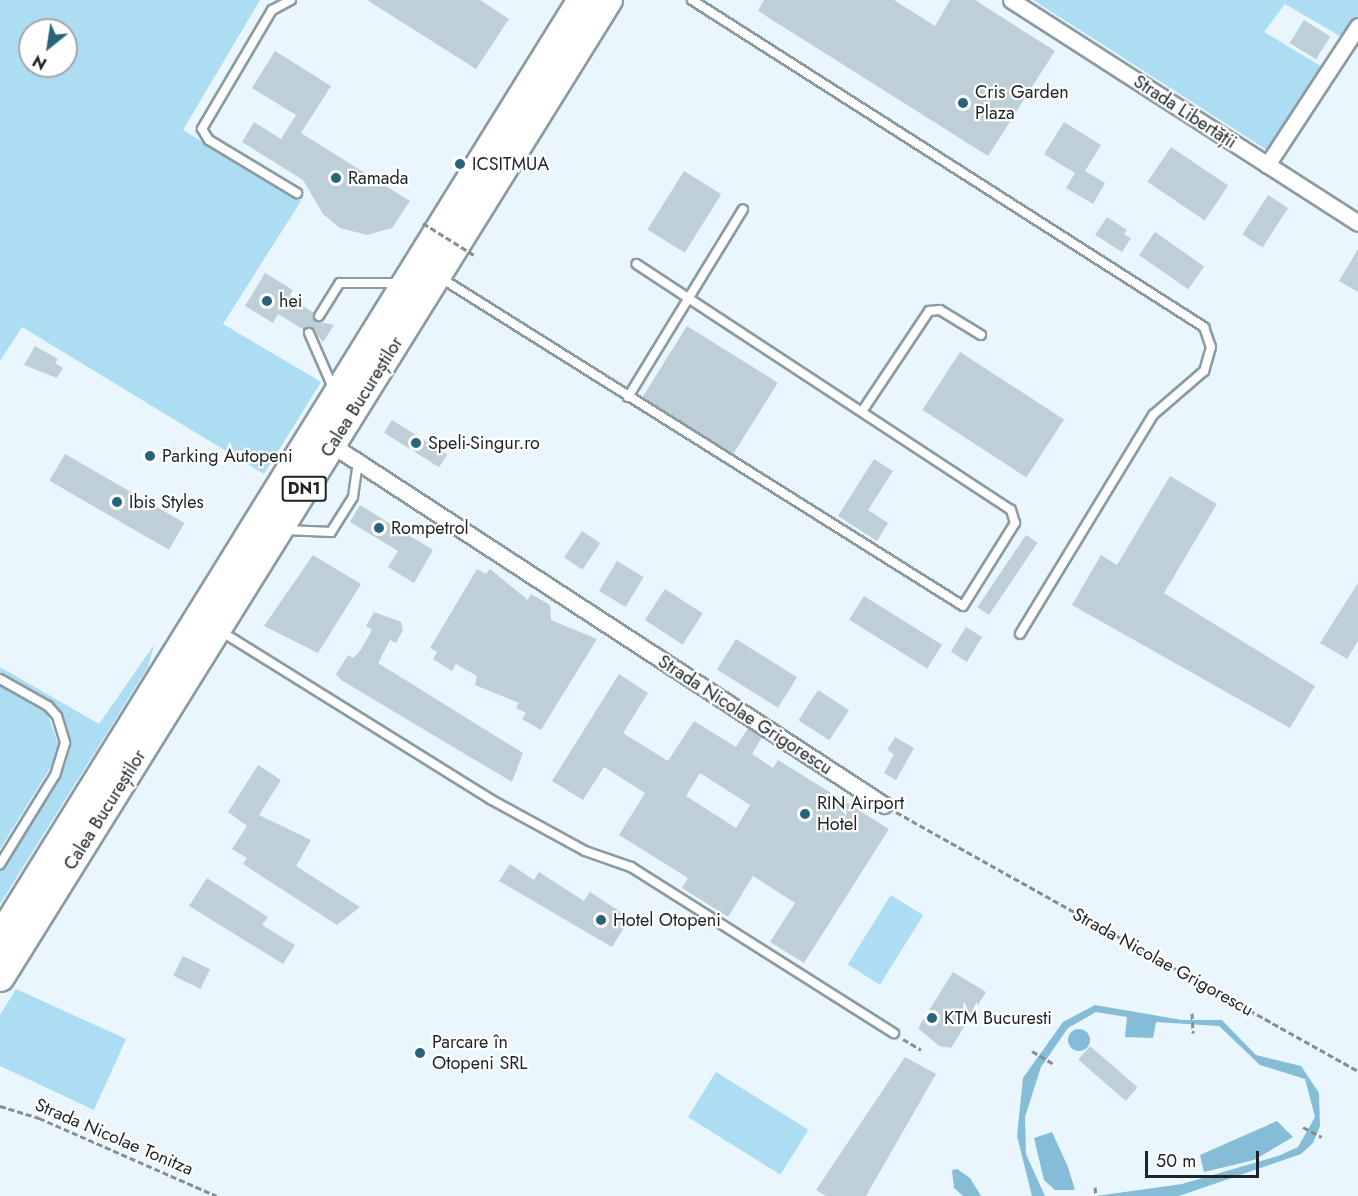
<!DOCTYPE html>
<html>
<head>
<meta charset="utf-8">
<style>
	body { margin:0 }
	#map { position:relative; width:1358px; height:1196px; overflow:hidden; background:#e9f6fd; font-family:Jost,sans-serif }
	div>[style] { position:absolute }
	.green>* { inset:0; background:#adddf3; transform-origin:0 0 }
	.water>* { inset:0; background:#85bdd7 }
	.round { border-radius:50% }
	.building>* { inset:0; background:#bfcfd7; transform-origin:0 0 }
	.path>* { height:3px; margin-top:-1.5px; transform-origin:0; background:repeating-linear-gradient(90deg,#858e93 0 6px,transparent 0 9px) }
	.roads { filter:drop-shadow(2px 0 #8b9ba2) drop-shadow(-2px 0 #8b9ba2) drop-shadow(0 2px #8b9ba2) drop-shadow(0 -2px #8b9ba2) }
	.lane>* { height:8px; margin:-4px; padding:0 4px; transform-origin:4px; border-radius:4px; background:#fff }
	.street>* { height:15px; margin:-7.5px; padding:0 7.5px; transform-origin:7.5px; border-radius:7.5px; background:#fff }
	.highway>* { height:28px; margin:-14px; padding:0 14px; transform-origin:14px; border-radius:14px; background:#fff }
	.path-bridge>* { height:3px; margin-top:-1.5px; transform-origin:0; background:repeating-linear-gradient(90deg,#858e93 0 6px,transparent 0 9px) }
	.dots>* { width:16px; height:16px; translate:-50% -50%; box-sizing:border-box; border:3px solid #fff; border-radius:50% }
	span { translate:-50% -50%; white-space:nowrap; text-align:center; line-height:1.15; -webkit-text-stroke:4.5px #fff; paint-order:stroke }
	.shield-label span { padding:2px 4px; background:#fff; border:2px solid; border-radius:4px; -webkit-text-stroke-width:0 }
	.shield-label { font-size:16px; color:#1d2326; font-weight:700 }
	.poi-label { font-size:18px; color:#1d2326 }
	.left { translate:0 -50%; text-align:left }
	.street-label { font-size:18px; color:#1d2326 }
	.north { position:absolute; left:18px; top:18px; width:60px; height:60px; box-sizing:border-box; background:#fff; border:2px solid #a5a7a8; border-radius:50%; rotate:210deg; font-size:16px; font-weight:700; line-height:24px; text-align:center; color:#1d2326 }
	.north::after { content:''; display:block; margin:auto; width:21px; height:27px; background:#29647c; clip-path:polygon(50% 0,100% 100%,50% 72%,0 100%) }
	.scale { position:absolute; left:1145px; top:1151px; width:114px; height:27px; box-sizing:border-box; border:3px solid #1d2326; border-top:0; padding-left:8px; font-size:18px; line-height:21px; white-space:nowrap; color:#1d2326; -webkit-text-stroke:4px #fff; paint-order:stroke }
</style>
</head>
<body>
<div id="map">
	<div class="green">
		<div style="clip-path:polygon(evenodd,0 0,260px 0,183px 130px,301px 201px,223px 324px,321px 382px,264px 474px,22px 327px,0 361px,0 0,30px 30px,66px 30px,66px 66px,30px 66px,30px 30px)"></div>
		<div style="clip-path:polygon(1033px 0,1358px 0,1358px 16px,1345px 39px,1285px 4px,1264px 32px,1324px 68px,1270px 152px)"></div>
		<div style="clip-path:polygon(154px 645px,148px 667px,0 904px,0 869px,66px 764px,71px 741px,62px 712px,0 675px,0 667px,99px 724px)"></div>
		<div style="clip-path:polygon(0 685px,47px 713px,58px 743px,55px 760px,0 849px)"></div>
		<div style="left:891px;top:895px;width:38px;height:82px;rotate:32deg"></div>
		<div style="clip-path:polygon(16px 989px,126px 1039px,94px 1110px,0 1066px,0 1015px)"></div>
		<div style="left:716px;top:1072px;width:109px;height:53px;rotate:32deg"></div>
	</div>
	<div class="water">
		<div style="clip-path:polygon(1095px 1005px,1182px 1020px,1222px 1020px,1256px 1055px,1301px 1066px,1319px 1093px,1320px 1126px,1313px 1143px,1301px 1154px,1179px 1196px,1096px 1196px,1182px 1184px,1278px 1156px,1298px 1147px,1315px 1117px,1305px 1079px,1260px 1065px,1219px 1026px,1156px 1022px,1153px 1038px,1125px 1037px,1127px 1017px,1096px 1012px,1068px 1028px,1041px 1067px,1025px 1117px,1026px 1154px,1045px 1196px,1032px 1196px,1017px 1136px,1023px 1078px,1063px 1022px)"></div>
		<div class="round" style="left:1068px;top:1029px;width:22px;height:22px"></div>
		<div style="clip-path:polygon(1277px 1121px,1293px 1137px,1254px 1160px,1204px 1172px,1200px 1155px)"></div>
		<div style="clip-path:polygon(1052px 1132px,1068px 1167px,1075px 1190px,1055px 1190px,1044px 1180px,1034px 1138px)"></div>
		<div style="clip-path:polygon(957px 1169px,970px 1178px,981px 1196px,963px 1196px,954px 1188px,952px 1170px)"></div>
	</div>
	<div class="building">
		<div style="clip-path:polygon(367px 0,480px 0,509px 19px,476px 69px)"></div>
		<div style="clip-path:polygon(764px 0,894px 0,935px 26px,950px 0,975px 0,1055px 51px,988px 156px,758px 11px)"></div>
		<div style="left:1304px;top:20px;width:31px;height:27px;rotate:32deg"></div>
		<div style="clip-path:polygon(275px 51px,331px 86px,301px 133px,410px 201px,392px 228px,367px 235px,340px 228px,323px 214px,303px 180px,242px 142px,254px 122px,281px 139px,296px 115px,252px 88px)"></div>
		<div style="clip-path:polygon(1064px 122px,1101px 145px,1085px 171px,1105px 183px,1093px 204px,1066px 188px,1075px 173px,1044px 154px)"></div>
		<div style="left:1171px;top:147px;width:69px;height:42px;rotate:34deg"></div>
		<div style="left:684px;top:171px;width:44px;height:69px;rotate:32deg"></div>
		<div style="left:1268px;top:195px;width:24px;height:47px;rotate:33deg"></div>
		<div style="clip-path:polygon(1107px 217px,1127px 230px,1124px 234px,1131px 238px,1122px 252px,1095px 235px)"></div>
		<div style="left:1155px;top:232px;width:60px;height:28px;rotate:35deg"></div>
		<div style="clip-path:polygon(1358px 249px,1358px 292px,1339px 281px)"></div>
		<div style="clip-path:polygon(265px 273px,293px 290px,289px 297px,314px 313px,315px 321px,334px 325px,323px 342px,312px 328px,304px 330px,278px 314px,273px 323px,245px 306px)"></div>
		<div style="left:687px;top:326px;width:107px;height:84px;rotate:32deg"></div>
		<div style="clip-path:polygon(35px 346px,58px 359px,55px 363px,63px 368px,57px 378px,24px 365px)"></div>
		<div style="left:960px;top:352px;width:124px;height:69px;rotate:33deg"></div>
		<div style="left:392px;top:420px;width:65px;height:15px;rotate:32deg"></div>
		<div style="left:65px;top:454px;width:138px;height:31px;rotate:30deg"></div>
		<div style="clip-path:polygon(874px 459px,893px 471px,868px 510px,888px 523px,877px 541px,838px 516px)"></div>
		<div style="clip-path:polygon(1170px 476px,1217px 504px,1164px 593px,1315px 686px,1290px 728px,1072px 605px,1101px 555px,1117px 565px)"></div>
		<div style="clip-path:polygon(360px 505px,433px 550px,414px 583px,388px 567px,398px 551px,350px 522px)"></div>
		<div style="left:582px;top:531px;width:22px;height:32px;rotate:34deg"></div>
		<div style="left:1026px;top:535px;width:14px;height:87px;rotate:34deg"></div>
		<div style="clip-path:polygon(313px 555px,361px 584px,318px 653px,264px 626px)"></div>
		<div style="left:617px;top:561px;width:31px;height:35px;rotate:31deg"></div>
		<div style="clip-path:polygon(477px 569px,486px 574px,490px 569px,528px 600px,531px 594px,550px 605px,551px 620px,597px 639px,541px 730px,522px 719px,526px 713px,516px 708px,519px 703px,475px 685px,477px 676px,456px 664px,452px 671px,433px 659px,437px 652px,430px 648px)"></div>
		<div style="clip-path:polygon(1358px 583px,1358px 641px,1347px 659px,1320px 643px)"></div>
		<div style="left:665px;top:589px;width:45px;height:37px;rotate:33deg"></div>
		<div style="left:864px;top:596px;width:92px;height:28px;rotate:32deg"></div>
		<div style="clip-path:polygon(374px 612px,401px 622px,403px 630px,396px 643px,390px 640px,378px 663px,523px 753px,512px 782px,341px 680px,336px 674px,348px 655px,353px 658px,360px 651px,372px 630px,366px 626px)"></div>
		<div style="left:966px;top:627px;width:19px;height:29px;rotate:32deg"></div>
		<div style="left:736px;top:639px;width:72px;height:36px;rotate:32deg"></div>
		<div style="clip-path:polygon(evenodd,619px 674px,648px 693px,623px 733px,668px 761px,694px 721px,736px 747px,748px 728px,762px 737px,752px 754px,773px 768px,778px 760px,889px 829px,804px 963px,770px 942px,795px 903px,753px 876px,728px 917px,682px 888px,688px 878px,619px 835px,645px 793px,604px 767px,583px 800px,552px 781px,619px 674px,700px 773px,750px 805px,736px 828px,686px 796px,700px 773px)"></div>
		<div style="left:818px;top:690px;width:37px;height:36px;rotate:33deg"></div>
		<div style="clip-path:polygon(895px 737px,914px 748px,896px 780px,884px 773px,894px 754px,887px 750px)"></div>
		<div style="clip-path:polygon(258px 765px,281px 780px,259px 815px,311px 840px,296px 866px,360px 907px,337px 925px,243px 864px,247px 858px,232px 849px,247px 826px,228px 812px)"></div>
		<div style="clip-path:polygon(510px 864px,534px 880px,539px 872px,584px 901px,590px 892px,630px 918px,612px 947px,499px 881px)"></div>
		<div style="clip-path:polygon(207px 878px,268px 917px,262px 925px,295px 945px,283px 964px,189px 906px)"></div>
		<div style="left:183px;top:956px;width:30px;height:22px;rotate:26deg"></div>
		<div style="clip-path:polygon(953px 972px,986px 992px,951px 1048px,939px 1046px,918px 1028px)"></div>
		<div style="left:1090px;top:1046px;width:63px;height:18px;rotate:41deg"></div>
		<div style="clip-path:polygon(905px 1057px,936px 1074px,866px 1196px,826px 1196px,816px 1190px)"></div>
	</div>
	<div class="path">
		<div style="left:896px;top:812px;width:530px;rotate:29.28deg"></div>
		<div style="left:1192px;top:1013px;width:20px;rotate:87deg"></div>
		<div style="left:903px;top:1039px;width:21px;rotate:31deg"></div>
		<div style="left:1032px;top:1051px;width:26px;rotate:31deg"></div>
		<div style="left:0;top:1106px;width:41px;rotate:17.1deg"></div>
		<div style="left:39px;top:1118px;width:194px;rotate:23.7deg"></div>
		<div style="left:1303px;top:1127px;width:21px;rotate:28deg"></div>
		<div style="left:1095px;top:1187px;width:9px;rotate:84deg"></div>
	</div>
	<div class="roads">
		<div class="lane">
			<div style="left:291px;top:0;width:21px;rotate:152deg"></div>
			<div style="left:272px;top:10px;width:138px;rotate:120.5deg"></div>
			<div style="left:202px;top:129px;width:13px;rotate:58deg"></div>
			<div style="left:209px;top:140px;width:103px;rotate:31.1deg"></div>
			<div style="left:692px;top:0;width:608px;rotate:32.57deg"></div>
			<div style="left:1204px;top:327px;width:21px;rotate:71deg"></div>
			<div style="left:1211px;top:347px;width:25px;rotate:106deg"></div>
			<div style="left:1204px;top:371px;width:67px;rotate:139.2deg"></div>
			<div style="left:1153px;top:415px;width:256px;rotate:121.3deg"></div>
			<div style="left:441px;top:278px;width:616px;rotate:32.14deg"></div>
			<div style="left:963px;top:606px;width:98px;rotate:-57.9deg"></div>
			<div style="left:1015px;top:523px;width:14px;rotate:-107deg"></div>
			<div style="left:1011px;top:510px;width:448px;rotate:-146.7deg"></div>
			<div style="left:319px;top:316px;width:39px;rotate:-58deg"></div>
			<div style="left:340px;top:283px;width:59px"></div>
			<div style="left:309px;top:333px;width:62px;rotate:66.3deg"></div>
			<div style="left:628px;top:397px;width:220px;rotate:-58.5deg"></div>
			<div style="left:863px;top:410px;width:119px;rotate:-56.3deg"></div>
			<div style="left:929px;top:311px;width:11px;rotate:-5deg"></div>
			<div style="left:940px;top:310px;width:48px;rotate:31.4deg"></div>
			<div style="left:286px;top:530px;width:45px;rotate:2.5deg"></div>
			<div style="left:331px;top:532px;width:41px;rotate:-57.8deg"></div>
			<div style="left:353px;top:497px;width:35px;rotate:-82deg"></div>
			<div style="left:222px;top:632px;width:316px;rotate:31.9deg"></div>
			<div style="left:490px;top:799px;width:108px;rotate:28.7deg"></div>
			<div style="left:585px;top:851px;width:49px;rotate:19.2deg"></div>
			<div style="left:631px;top:867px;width:311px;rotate:32.3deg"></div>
			<div style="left:0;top:679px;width:55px;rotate:29.4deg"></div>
			<div style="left:48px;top:706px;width:13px;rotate:48deg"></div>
			<div style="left:57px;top:716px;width:28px;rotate:73deg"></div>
			<div style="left:65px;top:743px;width:34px;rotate:107deg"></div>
			<div style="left:55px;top:775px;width:105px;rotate:121.7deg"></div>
		</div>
		<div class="street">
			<div style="left:1011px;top:0;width:412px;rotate:32.7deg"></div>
			<div style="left:1267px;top:165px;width:166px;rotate:-56.8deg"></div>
			<div style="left:332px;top:445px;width:659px;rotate:33.11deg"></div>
		</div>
		<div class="highway">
			<div style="left:0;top:939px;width:1105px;rotate:-58.21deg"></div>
			<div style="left:0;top:977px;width:1151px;rotate:-58.11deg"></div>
		</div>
	</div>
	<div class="path-bridge">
		<div style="left:423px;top:223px;width:60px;rotate:32.1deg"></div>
	</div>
	<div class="dots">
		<div style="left:963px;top:103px;background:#29647c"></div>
		<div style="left:460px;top:164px;background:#29647c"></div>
		<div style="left:336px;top:178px;background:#29647c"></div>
		<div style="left:267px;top:301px;background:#29647c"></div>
		<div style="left:416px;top:443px;background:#29647c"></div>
		<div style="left:150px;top:456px;background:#29647c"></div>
		<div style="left:117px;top:502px;background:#29647c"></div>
		<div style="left:379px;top:528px;background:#29647c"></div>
		<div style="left:805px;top:814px;background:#29647c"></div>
		<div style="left:601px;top:920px;background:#29647c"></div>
		<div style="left:932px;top:1018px;background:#29647c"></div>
		<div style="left:420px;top:1053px;background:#29647c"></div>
	</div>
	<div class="shield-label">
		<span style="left:304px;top:489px">DN1</span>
	</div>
	<div class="poi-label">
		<span class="left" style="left:975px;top:103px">Cris Garden<br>Plaza</span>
		<span class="left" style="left:472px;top:164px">ICSITMUA</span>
		<span class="left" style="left:348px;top:178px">Ramada</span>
		<span class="left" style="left:279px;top:301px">hei</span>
		<span class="left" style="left:428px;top:443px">Speli-Singur.ro</span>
		<span class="left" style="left:162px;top:456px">Parking Autopeni</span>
		<span class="left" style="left:129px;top:502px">Ibis Styles</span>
		<span class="left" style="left:391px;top:528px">Rompetrol</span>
		<span class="left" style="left:817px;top:814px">RIN Airport<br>Hotel</span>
		<span class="left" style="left:613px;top:920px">Hotel Otopeni</span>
		<span class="left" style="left:944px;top:1018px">KTM Bucuresti</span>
		<span class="left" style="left:432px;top:1053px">Parcare în<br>Otopeni SRL</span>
	</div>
	<div class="street-label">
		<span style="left:1185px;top:112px;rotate:33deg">Strada Libertății</span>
		<span style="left:362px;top:397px;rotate:-58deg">Calea Bucureștilor</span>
		<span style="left:745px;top:715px;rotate:33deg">Strada Nicolae Grigorescu</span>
		<span style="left:105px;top:810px;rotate:-58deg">Calea Bucureștilor</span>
		<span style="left:1163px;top:962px;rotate:29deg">Strada Nicolae Grigorescu</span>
		<span style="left:114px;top:1137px;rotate:23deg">Strada Nicolae Tonitza</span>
	</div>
	<div class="north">N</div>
	<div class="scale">50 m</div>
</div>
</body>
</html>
